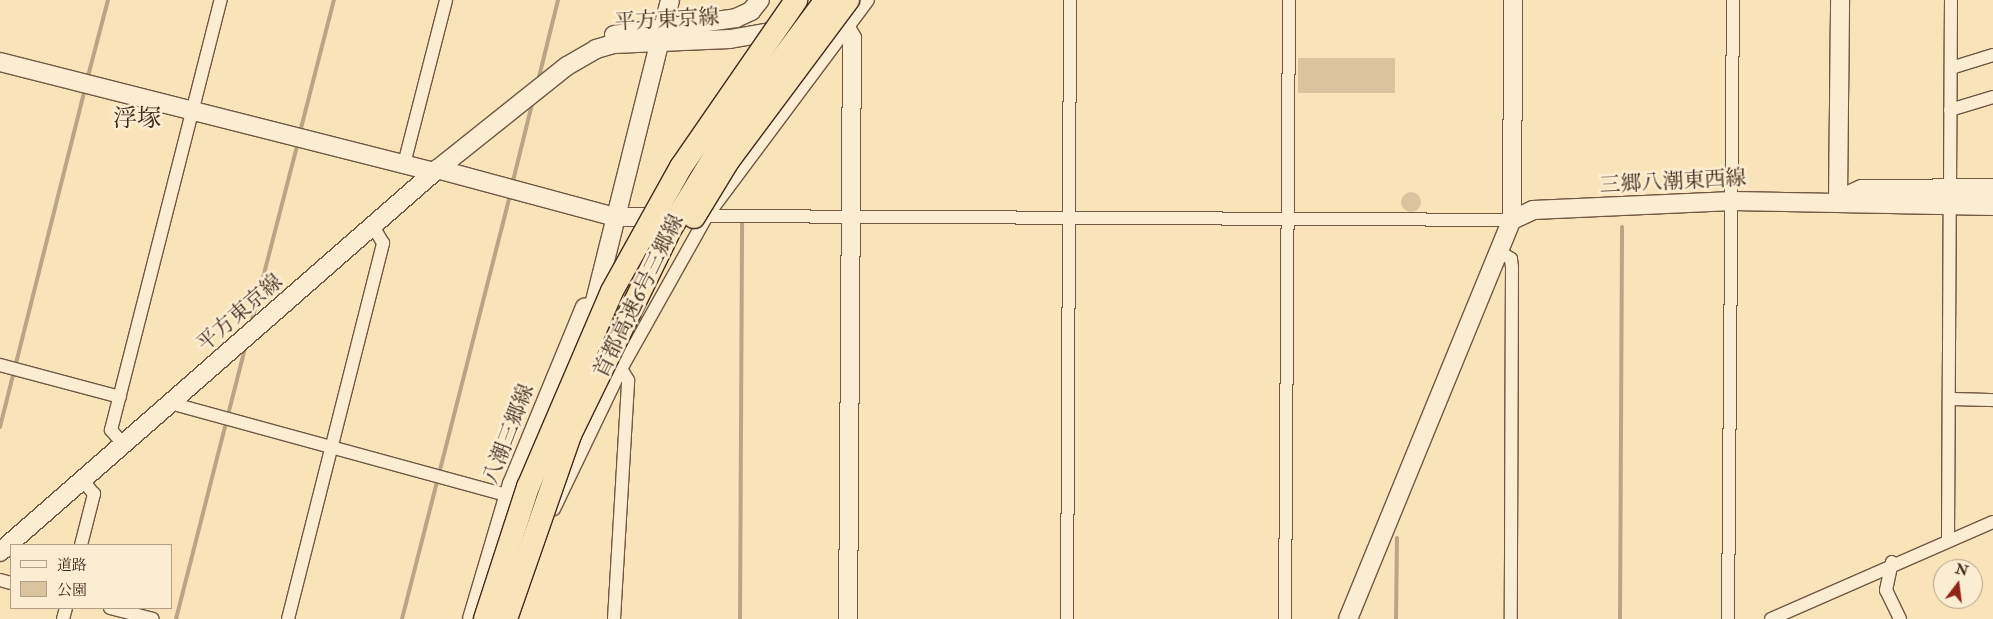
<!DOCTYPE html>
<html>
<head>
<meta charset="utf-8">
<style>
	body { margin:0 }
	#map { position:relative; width:1993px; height:619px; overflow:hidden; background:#f9e4b9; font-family:"IM FELL Double Pica","Noto Serif JP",serif }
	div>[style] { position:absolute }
	.green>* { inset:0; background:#dac49e; transform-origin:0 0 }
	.round { border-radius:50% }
	.stream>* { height:4px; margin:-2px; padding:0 2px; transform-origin:2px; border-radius:2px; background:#bba484 }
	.roads { filter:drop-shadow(1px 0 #705844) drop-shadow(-1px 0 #705844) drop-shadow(0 1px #705844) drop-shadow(0 -1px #705844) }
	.street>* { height:12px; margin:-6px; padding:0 6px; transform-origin:6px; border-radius:6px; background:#fbedd2 }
	.secondary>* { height:18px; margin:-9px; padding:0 9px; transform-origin:9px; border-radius:9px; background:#fbedd2 }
	.bridges { filter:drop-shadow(1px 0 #42291d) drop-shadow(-1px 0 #42291d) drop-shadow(0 1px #42291d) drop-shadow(0 -1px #42291d) }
	.highway-bridge>* { height:22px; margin:-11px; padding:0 11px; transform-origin:11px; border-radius:11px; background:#f9e4b9 }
	span { translate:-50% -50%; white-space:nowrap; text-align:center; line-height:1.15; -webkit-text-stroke:5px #fbedd2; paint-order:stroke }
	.street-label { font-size:21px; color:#42291d }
	.quarter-label { font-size:24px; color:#42291d }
	.legend { position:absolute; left:10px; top:544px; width:162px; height:65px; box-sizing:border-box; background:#fbedd2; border:1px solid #b19f8a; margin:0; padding:6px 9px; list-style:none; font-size:15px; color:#42291d }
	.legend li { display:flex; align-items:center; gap:10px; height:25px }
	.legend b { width:25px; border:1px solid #b19f8a }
	.north { position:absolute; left:1933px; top:559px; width:50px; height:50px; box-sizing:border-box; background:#fbedd2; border:1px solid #b19f8a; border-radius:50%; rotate:15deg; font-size:14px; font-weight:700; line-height:20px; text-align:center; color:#42291d }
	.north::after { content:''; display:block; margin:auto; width:18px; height:22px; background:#8f2418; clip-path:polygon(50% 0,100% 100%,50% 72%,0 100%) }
</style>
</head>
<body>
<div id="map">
	<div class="green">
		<div style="left:1298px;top:58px;width:97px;height:35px"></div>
		<div class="round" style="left:1401px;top:192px;width:20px;height:20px"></div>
	</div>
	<div class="stream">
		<div style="left:87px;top:80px;width:83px;rotate:-75.3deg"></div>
		<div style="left:538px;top:81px;width:83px;rotate:-76.1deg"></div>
		<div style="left:300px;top:132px;width:136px;rotate:-75.6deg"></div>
		<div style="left:512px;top:185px;width:88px;rotate:-76.1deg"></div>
		<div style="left:251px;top:324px;width:188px;rotate:-75.5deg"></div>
		<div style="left:0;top:427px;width:349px;rotate:-75.9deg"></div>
		<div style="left:176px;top:619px;width:283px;rotate:-75.7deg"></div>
		<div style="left:402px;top:619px;width:438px;rotate:-75.7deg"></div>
		<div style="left:740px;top:619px;width:396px;rotate:-89.7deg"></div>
		<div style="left:1396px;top:619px;width:81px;rotate:-89.3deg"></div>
		<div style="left:1620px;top:619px;width:392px;rotate:-89.7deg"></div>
	</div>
	<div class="roads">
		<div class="street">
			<div style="left:1951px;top:68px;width:44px;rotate:-17.2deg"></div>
			<div style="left:1950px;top:110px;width:45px;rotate:-16.8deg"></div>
			<div style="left:404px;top:164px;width:169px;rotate:-75.6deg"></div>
			<div style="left:1950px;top:190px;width:190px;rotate:-89.7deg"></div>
			<div style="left:707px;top:216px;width:805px;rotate:0.28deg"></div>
			<div style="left:1500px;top:252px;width:13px;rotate:32deg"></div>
			<div style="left:1511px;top:259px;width:8px;rotate:83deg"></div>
			<div style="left:1512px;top:267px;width:352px;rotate:90.2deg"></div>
			<div style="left:0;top:365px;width:124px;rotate:14.9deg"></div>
			<div style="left:1949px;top:399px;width:44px;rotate:1.3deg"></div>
			<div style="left:170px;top:403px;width:352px;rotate:15.3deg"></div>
			<div style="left:124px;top:445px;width:20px;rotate:-131deg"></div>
			<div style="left:111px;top:430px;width:444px;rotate:-75.7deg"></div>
			<div style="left:554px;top:509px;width:155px;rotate:-64.4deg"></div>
			<div style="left:621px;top:369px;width:176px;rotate:-60.7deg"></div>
			<div style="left:707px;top:216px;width:269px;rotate:-53.3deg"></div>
			<div style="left:1948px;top:538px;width:332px;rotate:-89.7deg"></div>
			<div style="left:81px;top:545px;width:53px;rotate:-75.7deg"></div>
			<div style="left:94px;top:494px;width:17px;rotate:-130deg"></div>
			<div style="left:1892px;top:562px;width:29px;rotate:102deg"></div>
			<div style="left:1886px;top:590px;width:32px;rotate:64deg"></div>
			<div style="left:0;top:580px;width:11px;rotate:15deg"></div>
			<div style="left:110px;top:608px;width:44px;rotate:14.3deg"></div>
			<div style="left:63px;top:619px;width:11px;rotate:-75deg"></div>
			<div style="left:288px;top:619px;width:388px;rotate:-75.8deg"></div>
			<div style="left:383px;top:243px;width:17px;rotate:-121deg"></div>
			<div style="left:614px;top:619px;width:239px;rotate:-86.6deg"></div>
			<div style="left:628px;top:380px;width:13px;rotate:-122deg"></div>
			<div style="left:1067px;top:619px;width:619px;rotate:-89.72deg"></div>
			<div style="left:1285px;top:619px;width:619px;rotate:-89.63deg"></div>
			<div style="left:1728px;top:619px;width:619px;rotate:-89.54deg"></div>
			<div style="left:1771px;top:619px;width:242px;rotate:-23.6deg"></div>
		</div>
		<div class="secondary">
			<div style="left:846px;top:28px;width:12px;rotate:59deg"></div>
			<div style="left:852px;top:38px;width:581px;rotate:90.39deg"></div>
			<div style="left:614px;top:35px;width:123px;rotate:-7.9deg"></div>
			<div style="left:736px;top:18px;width:17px;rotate:-25deg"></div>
			<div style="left:751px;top:11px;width:14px;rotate:-51deg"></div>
			<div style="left:0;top:62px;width:448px;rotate:14.2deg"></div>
			<div style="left:437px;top:169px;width:184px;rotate:15.1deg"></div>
			<div style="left:615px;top:217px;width:48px"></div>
			<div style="left:1838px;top:200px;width:200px;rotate:-89.4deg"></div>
			<div style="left:1838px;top:200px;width:26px;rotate:-25deg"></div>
			<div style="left:1862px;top:189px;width:131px;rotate:-0.4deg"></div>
			<div style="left:1512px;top:220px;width:23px;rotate:-25deg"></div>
			<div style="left:1533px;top:210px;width:200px;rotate:-2.6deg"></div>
			<div style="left:1733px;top:201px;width:260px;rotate:1.1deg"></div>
			<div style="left:587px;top:333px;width:343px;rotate:-76deg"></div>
			<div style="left:0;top:552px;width:577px;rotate:-41.2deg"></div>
			<div style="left:434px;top:172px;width:170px;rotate:-38.6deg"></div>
			<div style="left:567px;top:66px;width:34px;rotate:-30deg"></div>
			<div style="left:596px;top:49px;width:19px;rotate:-16deg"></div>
			<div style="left:614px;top:44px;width:116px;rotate:-2.5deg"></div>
			<div style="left:730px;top:39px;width:65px;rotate:-9.8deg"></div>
			<div style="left:794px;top:28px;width:21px;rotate:-29deg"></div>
			<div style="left:472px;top:619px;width:141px;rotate:-73.5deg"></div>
			<div style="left:512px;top:484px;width:191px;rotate:-67.6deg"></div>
			<div style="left:1348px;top:619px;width:431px;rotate:-67.7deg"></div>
			<div style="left:1512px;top:220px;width:220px;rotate:-89.7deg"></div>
		</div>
	</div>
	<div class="bridges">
		<div class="highway-bridge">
			<div style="left:694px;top:217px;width:66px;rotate:-58.7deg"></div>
			<div style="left:728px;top:161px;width:201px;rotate:-53.3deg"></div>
			<div style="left:485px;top:619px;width:139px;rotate:-72deg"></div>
			<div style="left:528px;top:487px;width:213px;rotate:-66.8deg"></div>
			<div style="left:612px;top:291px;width:142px;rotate:-60.9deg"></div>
			<div style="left:681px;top:167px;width:203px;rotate:-55.4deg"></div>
			<div style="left:506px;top:619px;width:195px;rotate:-70.8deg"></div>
			<div style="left:570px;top:435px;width:230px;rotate:-64deg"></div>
			<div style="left:671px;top:228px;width:129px;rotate:-58.7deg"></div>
			<div style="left:738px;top:118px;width:147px;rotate:-53.3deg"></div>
		</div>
	</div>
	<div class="street-label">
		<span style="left:667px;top:20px;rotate:-3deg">平方東京線</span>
		<span style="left:1673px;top:182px;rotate:-3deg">三郷八潮東西線</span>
		<span style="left:639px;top:296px;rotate:-64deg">首都高速6号三郷線</span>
		<span style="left:240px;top:313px;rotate:-41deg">平方東京線</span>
		<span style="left:509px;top:434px;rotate:-69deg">八潮三郷線</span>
	</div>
	<div class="quarter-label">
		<span style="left:137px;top:119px">浮塚</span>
	</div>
	<ul class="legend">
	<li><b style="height:6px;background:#fbedd2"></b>道路</li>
	<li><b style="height:14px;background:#dac49e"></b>公園</li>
	</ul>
	<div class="north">N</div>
</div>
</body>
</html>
